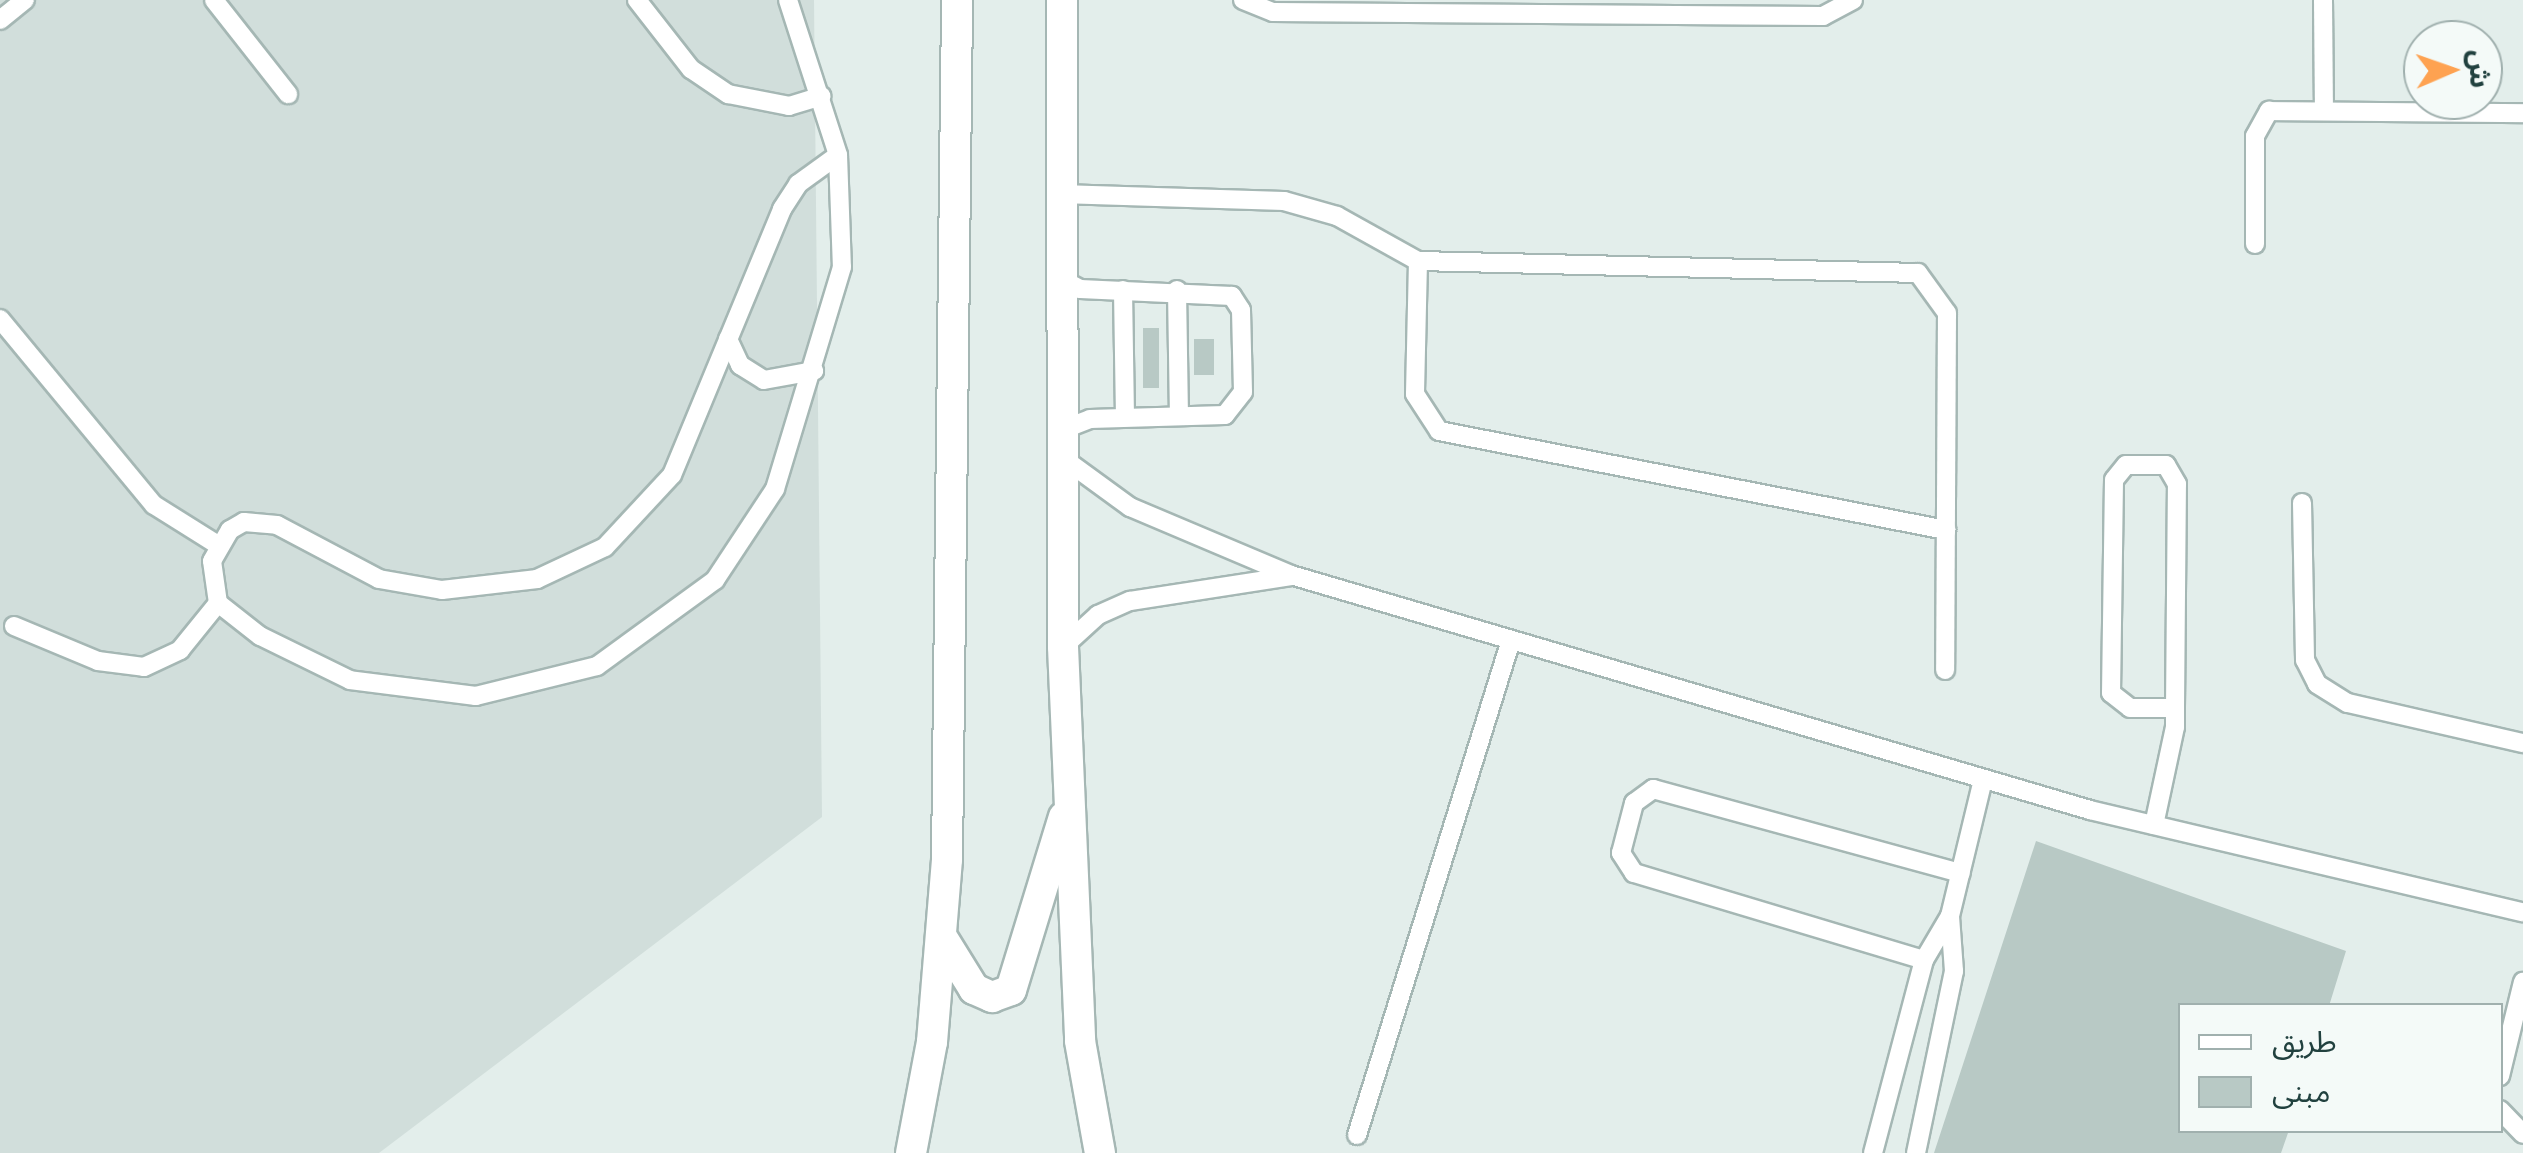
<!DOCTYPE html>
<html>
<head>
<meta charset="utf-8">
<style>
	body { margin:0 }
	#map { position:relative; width:2523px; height:1153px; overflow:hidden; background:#e3eeeb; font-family:Manrope,"Noto Sans Arabic",sans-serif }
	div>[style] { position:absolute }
	.built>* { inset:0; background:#d1dedb }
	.building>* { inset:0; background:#b8c9c5; transform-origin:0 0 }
	.roads { filter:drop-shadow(2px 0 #a5b7b4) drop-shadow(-2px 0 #a5b7b4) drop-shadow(0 2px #a5b7b4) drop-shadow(0 -2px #a5b7b4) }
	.lane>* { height:18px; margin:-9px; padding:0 9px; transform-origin:9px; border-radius:9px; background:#fff }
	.secondary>* { height:30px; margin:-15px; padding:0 15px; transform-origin:15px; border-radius:15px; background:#fff }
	span { translate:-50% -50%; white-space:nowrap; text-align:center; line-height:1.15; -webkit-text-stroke:8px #f4faf8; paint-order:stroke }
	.legend { position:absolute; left:2178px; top:1003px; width:325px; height:130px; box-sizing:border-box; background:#f4faf8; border:2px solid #a0b0ae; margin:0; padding:12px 18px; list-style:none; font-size:30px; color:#21413f }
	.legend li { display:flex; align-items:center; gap:20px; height:50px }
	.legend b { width:50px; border:2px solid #a0b0ae }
	.north { position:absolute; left:2403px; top:20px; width:100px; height:100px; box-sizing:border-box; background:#f4faf8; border:2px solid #a0b0ae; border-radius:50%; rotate:88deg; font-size:28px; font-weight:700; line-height:40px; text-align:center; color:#21413f }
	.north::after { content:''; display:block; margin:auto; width:35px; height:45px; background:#fea251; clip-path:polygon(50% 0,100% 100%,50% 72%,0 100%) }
</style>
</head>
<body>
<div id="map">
	<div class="built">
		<div style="clip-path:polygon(0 0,814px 0,822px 817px,379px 1153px,0 1153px)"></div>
	</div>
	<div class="building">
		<div style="left:1143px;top:328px;width:16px;height:60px"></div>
		<div style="left:1194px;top:339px;width:20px;height:36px"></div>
		<div style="clip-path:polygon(2036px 841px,2346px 951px,2329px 1006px,2180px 1006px,2180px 1130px,2289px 1130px,2281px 1153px,1934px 1153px)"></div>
	</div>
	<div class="roads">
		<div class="lane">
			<div style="left:214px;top:0;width:120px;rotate:51.8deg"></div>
			<div style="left:637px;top:0;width:88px;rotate:52deg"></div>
			<div style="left:691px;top:69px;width:45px;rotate:34deg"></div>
			<div style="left:728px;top:94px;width:62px;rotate:11.1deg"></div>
			<div style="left:789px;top:106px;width:34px;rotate:-17deg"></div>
			<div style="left:788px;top:0;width:163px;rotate:72.1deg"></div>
			<div style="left:838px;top:155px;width:112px;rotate:88deg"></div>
			<div style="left:842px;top:267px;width:232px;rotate:106.8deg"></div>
			<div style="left:775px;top:489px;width:109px;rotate:123.4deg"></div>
			<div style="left:715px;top:580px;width:146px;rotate:143.9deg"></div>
			<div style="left:597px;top:666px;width:125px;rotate:166.1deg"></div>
			<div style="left:476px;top:696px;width:127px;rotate:-172.8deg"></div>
			<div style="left:350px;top:680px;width:100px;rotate:-153.9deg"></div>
			<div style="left:260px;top:636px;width:53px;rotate:-141.8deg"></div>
			<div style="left:218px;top:603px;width:42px;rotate:-98.1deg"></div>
			<div style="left:212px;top:561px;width:36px;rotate:-60deg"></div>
			<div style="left:230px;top:530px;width:16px;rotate:-30deg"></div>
			<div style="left:244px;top:522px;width:33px;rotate:5deg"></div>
			<div style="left:277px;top:525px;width:115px;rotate:27.9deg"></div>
			<div style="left:379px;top:579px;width:64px;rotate:9.9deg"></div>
			<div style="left:442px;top:590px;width:96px;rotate:-6.6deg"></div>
			<div style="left:537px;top:579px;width:75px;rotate:-25.2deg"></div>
			<div style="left:605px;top:547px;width:98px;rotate:-47.1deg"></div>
			<div style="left:672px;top:475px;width:288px;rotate:-67.5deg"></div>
			<div style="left:782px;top:209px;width:30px;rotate:-57deg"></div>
			<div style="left:798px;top:184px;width:49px;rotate:-35.9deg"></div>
			<div style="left:1243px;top:0;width:32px;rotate:22deg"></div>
			<div style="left:1273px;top:12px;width:550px;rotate:0.42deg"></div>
			<div style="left:1823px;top:16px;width:34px;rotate:-28deg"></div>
			<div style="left:2323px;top:0;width:108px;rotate:89.5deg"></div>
			<div style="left:0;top:20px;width:32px;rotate:-39deg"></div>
			<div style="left:1060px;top:194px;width:224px;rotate:1.8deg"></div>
			<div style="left:1284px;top:201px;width:55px;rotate:15.8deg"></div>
			<div style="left:1337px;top:216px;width:93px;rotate:29.1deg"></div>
			<div style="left:1418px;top:261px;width:500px;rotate:1.37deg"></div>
			<div style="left:1918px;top:273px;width:49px;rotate:54.1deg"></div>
			<div style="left:1947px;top:313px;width:357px;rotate:90.3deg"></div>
			<div style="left:2255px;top:244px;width:108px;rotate:-90deg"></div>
			<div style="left:2255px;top:136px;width:29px;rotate:-61deg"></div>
			<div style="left:2269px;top:111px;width:254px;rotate:0.5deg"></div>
			<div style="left:1418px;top:261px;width:133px;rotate:91.3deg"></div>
			<div style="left:1415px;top:394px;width:44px;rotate:57deg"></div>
			<div style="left:1439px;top:431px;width:517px;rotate:11.05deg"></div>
			<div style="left:1123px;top:290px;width:127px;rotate:89.1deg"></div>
			<div style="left:1177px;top:290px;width:126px;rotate:89.1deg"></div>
			<div style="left:0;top:319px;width:241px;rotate:50.4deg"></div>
			<div style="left:154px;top:505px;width:75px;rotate:32deg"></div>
			<div style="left:728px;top:339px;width:29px;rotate:65deg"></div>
			<div style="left:740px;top:365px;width:28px;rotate:32deg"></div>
			<div style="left:764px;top:380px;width:51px;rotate:-10.2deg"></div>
			<div style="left:1059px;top:431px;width:33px;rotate:-21deg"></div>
			<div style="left:1090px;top:419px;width:135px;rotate:-1.7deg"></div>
			<div style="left:1225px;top:415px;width:29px;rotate:-52deg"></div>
			<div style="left:1243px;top:392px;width:82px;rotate:-91.4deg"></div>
			<div style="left:1241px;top:310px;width:17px;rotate:-123deg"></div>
			<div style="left:1232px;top:296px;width:152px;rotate:-177.4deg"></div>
			<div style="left:1080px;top:289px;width:21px;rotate:-152deg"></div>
			<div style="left:1060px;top:456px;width:87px;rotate:36.1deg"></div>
			<div style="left:1130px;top:507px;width:175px;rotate:22.9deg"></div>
			<div style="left:1291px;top:575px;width:833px;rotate:16.39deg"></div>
			<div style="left:2090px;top:810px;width:445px;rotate:13.3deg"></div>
			<div style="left:2302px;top:503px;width:157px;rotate:88.9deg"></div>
			<div style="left:2305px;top:660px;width:27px;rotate:63deg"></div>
			<div style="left:2317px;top:684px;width:36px;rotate:32deg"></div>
			<div style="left:2348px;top:703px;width:180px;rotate:12.9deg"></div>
			<div style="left:14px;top:626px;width:91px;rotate:22.6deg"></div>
			<div style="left:98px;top:661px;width:46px;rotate:7.4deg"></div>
			<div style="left:144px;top:667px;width:40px;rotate:-25deg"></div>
			<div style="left:180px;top:650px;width:60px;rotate:-51deg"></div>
			<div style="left:1064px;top:646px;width:46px;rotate:-42.4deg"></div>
			<div style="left:1098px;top:615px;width:35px;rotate:-24deg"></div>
			<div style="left:1130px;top:601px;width:163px;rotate:-8.8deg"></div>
			<div style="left:2154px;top:825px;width:100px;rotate:-77.9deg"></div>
			<div style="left:2175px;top:727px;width:19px;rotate:-90deg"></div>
			<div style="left:2175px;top:708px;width:224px;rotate:-89.5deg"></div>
			<div style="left:2177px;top:484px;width:22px;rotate:-120deg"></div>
			<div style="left:2166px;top:465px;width:40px;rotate:180deg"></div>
			<div style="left:2126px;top:465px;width:19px;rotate:129deg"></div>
			<div style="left:2114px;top:480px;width:213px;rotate:90.8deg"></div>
			<div style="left:2111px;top:693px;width:24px;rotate:38deg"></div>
			<div style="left:2130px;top:708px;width:45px"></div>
			<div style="left:1924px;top:960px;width:303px;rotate:-163.3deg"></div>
			<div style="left:1634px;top:873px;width:24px;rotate:-123deg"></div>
			<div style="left:1621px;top:853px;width:52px;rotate:-75.4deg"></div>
			<div style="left:1634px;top:803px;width:24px;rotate:-36deg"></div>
			<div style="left:1653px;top:789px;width:319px;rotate:15.3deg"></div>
			<div style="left:2500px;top:1076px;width:97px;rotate:-76.3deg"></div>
			<div style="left:2500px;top:1110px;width:33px;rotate:46deg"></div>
			<div style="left:1357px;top:1135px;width:518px;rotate:-72.72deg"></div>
			<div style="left:1873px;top:1153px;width:200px;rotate:-75.2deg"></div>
			<div style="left:1924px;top:960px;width:51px;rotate:-59.4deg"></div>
			<div style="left:1950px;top:916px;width:140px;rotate:-76.4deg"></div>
			<div style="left:1916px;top:1153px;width:186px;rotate:-78.2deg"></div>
			<div style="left:1954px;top:971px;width:55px;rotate:-94.2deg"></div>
		</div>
		<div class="secondary">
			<div style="left:1062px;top:0;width:647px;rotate:89.91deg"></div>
			<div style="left:1063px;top:647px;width:394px;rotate:87.5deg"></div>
			<div style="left:1080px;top:1041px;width:114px;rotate:79.9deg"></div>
			<div style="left:943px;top:939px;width:59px;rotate:58.2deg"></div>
			<div style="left:974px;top:989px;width:20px;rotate:24deg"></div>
			<div style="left:992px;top:997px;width:20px;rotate:-20deg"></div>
			<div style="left:1011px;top:990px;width:181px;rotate:-73deg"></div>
			<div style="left:911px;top:1153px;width:113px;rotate:-79.3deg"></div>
			<div style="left:932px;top:1042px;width:183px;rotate:-85.3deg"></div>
			<div style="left:947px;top:860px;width:860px;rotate:-89.33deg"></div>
		</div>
	</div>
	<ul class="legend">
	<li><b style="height:12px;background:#fff"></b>طريق</li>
	<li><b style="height:28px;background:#b8c9c5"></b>مبنى</li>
	</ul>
	<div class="north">ش</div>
</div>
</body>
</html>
